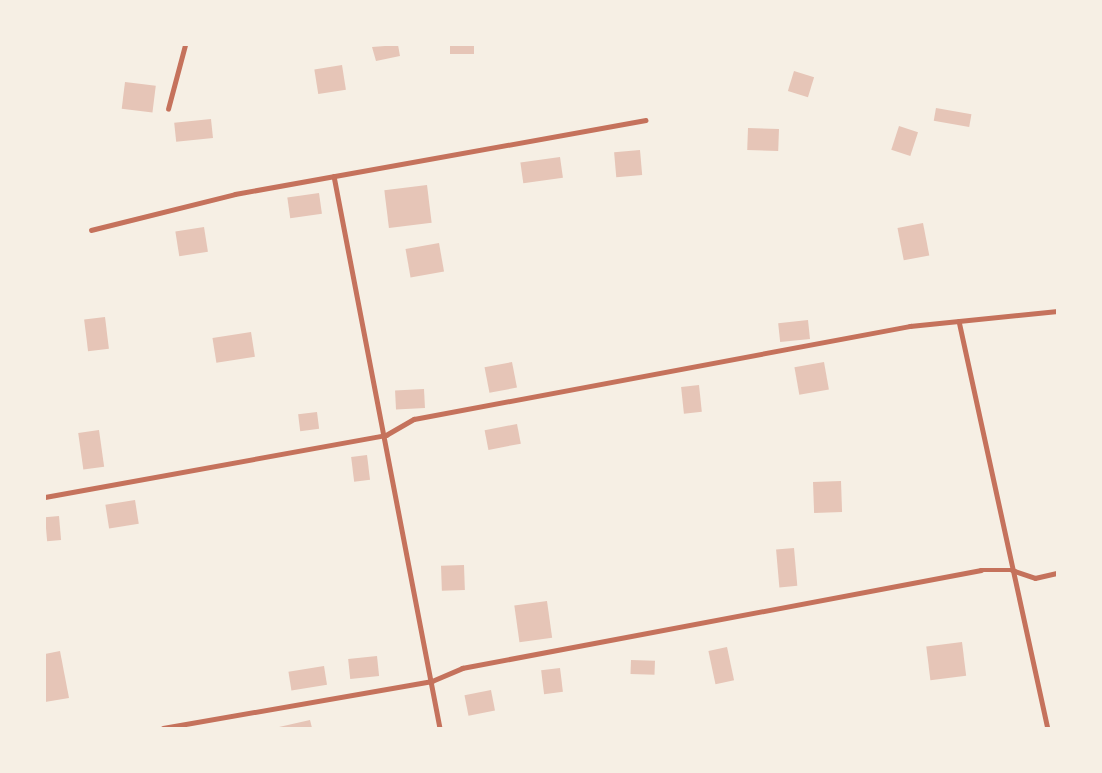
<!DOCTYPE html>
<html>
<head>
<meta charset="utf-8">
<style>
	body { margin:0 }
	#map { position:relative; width:1102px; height:773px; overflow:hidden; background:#f6efe4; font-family:"Fira Sans",sans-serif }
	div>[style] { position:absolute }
	.building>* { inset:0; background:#e6c5b7; transform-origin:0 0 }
	.service>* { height:4.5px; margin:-2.25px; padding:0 2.25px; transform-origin:2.25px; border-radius:2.25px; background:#c5725c }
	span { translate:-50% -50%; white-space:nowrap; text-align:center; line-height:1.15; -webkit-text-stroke:4.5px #f6efe4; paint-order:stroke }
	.frame { position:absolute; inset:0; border:46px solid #f6efe4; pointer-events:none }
</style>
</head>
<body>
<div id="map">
	<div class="building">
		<div style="clip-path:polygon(398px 45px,400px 56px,376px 61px,372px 47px)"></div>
		<div style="left:450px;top:45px;width:24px;height:9px"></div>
		<div style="left:342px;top:65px;width:25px;height:28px;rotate:81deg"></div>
		<div style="left:794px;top:71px;width:21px;height:21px;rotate:17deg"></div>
		<div style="left:125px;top:82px;width:31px;height:27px;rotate:7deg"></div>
		<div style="left:936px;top:108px;width:36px;height:13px;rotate:10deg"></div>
		<div style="left:211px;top:119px;width:19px;height:37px;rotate:84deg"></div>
		<div style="left:899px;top:126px;width:20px;height:25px;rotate:18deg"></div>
		<div style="left:748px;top:128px;width:31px;height:22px;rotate:2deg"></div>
		<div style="left:640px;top:150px;width:25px;height:26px;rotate:85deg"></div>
		<div style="left:560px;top:157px;width:21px;height:40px;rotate:82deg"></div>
		<div style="left:427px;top:185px;width:38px;height:43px;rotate:83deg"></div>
		<div style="left:319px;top:193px;width:21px;height:32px;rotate:82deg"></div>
		<div style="left:923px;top:223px;width:33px;height:26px;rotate:79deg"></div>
		<div style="left:204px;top:227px;width:25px;height:29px;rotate:81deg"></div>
		<div style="left:439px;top:243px;width:29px;height:34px;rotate:80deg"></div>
		<div style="left:105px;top:317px;width:32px;height:21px;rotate:83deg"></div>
		<div style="left:808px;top:320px;width:19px;height:30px;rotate:84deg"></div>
		<div style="left:251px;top:332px;width:25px;height:39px;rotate:81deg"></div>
		<div style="left:512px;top:362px;width:26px;height:28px;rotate:79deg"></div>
		<div style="left:824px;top:362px;width:28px;height:30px;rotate:80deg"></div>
		<div style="left:699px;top:385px;width:27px;height:18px;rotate:84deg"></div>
		<div style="left:424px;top:389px;width:19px;height:29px;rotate:87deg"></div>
		<div style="left:317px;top:412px;width:17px;height:19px;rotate:83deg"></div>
		<div style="left:517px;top:424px;width:20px;height:33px;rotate:79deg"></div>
		<div style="left:99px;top:430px;width:37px;height:21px;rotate:82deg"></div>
		<div style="left:367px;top:455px;width:25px;height:16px;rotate:83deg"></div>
		<div style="left:841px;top:481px;width:31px;height:28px;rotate:88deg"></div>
		<div style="left:135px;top:500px;width:24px;height:30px;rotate:81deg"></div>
		<div style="left:59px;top:516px;width:24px;height:14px;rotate:85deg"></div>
		<div style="left:794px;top:548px;width:38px;height:18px;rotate:85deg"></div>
		<div style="left:464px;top:565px;width:25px;height:23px;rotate:88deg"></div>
		<div style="left:547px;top:601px;width:37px;height:33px;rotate:82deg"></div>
		<div style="left:962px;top:642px;width:34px;height:36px;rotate:83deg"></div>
		<div style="left:727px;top:647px;width:34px;height:19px;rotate:78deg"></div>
		<div style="clip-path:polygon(60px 651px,69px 698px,45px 702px,45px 654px)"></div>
		<div style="left:377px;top:656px;width:20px;height:29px;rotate:84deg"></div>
		<div style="left:631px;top:660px;width:24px;height:14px;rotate:2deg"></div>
		<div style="left:324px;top:666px;width:19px;height:36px;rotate:81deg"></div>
		<div style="left:560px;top:668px;width:24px;height:19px;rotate:83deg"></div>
		<div style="left:491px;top:690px;width:21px;height:27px;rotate:79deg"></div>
		<div style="clip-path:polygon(310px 720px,312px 728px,279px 728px,279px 727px)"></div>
	</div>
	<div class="service">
		<div style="left:168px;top:109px;width:66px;rotate:-75.1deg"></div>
		<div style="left:334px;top:176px;width:562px;rotate:79.13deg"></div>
		<div style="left:91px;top:230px;width:148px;rotate:-14deg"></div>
		<div style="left:235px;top:194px;width:417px;rotate:-10.2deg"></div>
		<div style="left:959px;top:321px;width:417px;rotate:77.7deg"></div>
		<div style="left:45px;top:497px;width:347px;rotate:-10.3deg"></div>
		<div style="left:386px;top:435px;width:32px;rotate:-30deg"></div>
		<div style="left:414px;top:419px;width:505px;rotate:-10.62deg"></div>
		<div style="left:910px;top:326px;width:148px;rotate:-5.8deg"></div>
		<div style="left:163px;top:728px;width:273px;rotate:-9.9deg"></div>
		<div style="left:432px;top:681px;width:33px;rotate:-23deg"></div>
		<div style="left:462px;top:668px;width:528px;rotate:-10.69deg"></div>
		<div style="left:981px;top:570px;width:31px"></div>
		<div style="left:1012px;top:570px;width:24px;rotate:19deg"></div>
		<div style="left:1035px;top:578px;width:23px;rotate:-13deg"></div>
	</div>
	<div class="frame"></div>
</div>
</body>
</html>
